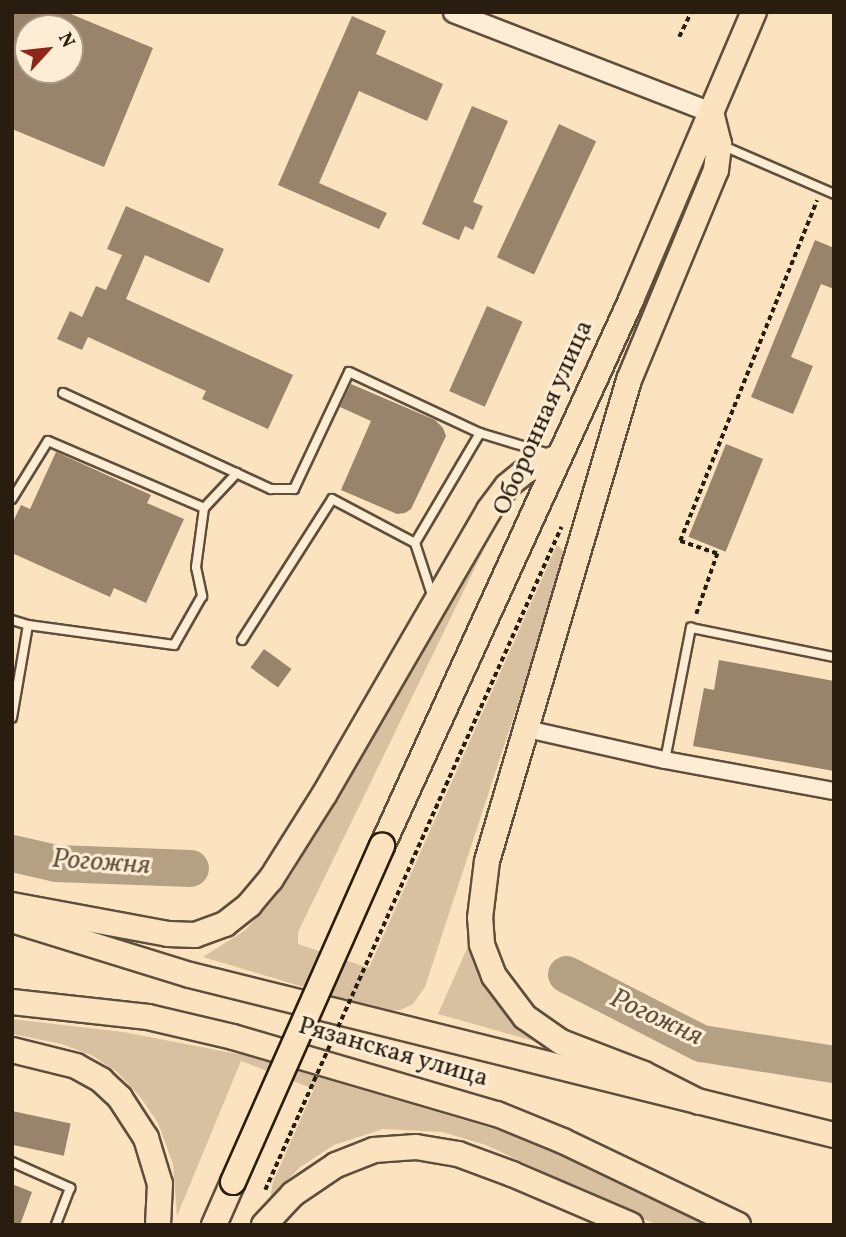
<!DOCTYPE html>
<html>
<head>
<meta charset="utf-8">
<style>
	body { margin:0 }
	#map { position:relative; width:846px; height:1237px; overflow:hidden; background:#fce3bf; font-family:Vollkorn,serif }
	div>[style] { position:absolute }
	.green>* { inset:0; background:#d8c1a1 }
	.river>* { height:37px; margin:-18.5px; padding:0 18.5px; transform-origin:18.5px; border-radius:18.5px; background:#b4a083 }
	.building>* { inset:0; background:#97846b; transform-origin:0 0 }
	.path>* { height:3.5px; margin-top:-1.75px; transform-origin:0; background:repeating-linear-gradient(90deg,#291d0f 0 5px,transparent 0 8.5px) }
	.roads { filter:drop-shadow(2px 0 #5e4e3b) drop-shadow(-2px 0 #5e4e3b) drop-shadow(0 2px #5e4e3b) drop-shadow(0 -2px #5e4e3b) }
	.service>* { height:8px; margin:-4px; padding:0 4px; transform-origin:4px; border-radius:4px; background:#fdedd5 }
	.minor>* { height:16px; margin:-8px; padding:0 8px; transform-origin:8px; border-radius:8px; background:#fdedd5 }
	.tertiary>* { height:19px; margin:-9.5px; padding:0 9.5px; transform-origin:9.5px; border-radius:9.5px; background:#fdedd5 }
	.primary>* { height:24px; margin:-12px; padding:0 12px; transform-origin:12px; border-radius:12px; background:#fce3bf }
	.path-bridge>* { height:3.5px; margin-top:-1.75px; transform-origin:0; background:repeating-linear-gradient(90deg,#291d0f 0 5px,transparent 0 8.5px) }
	.bridges { filter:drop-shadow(2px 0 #291d0f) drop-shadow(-2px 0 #291d0f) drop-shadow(0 2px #291d0f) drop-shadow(0 -2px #291d0f) }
	.primary-bridge>* { height:24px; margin:-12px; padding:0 12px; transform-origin:12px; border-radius:12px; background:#fce3bf }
	span { translate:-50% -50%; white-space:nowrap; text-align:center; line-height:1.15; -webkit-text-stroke:6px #fdedd5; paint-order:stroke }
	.street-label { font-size:26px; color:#291d0f }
	.water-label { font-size:28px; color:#61513d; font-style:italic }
	.frame { position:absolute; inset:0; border:14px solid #291d0f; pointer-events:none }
	.north { position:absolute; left:14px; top:14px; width:70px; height:70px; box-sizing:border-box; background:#fdedd5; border:2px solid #a89a86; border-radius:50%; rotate:63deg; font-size:19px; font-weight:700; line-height:28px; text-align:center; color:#291d0f }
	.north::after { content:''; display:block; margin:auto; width:24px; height:32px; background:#8f2418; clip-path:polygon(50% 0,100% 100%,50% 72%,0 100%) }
</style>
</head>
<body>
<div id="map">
	<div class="green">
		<div style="clip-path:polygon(487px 543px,298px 932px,298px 944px,369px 968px,557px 545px,567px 554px,425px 987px,413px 1004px,400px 1010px,384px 1011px,203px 957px,244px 931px,270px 904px,291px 876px)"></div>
		<div style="clip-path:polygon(469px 944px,490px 990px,537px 1042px,438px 1014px)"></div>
		<div style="clip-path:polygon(12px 1019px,123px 1032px,243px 1055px,365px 1091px,501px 1131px,578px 1160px,710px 1225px,657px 1225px,486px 1145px,442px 1132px,383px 1129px,334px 1145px,299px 1168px,270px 1199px,273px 1182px,314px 1089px,241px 1061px,177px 1216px,173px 1164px,158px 1123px,141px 1098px,117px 1072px,93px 1056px,62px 1044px,12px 1034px)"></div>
	</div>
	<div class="river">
		<div style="left:12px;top:853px;width:45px;rotate:12.8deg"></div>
		<div style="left:56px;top:863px;width:134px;rotate:2.1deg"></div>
		<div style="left:566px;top:974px;width:152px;rotate:27.1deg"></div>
		<div style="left:701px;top:1043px;width:135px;rotate:9deg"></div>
	</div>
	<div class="building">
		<div style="clip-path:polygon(evenodd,12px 12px,66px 12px,153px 48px,104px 167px,12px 129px,12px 12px,28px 28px,70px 28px,70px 70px,28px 70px,28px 28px)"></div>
		<div style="clip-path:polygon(352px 16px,386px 31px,376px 54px,443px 84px,427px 121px,359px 91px,319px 183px,387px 213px,379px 229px,278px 185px)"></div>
		<div style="clip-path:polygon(472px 106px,508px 121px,473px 202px,483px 206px,473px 230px,465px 226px,459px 240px,422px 224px)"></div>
		<div style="left:559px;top:124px;width:41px;height:147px;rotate:25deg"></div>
		<div style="clip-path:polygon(126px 206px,224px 249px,209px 283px,145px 255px,126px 299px,293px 375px,268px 429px,202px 399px,206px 391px,88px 337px,82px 350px,57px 339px,70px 311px,82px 317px,96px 286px,106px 290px,122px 255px,107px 249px)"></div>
		<div style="clip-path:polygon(815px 240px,834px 248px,834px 289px,821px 284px,791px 357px,813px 366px,793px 414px,751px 397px)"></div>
		<div style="left:487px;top:306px;width:39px;height:93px;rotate:24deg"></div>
		<div style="clip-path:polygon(351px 384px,435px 420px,443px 428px,446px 436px,411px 509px,405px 513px,397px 514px,341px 490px,371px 421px,340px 407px)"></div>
		<div style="left:726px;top:444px;width:40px;height:100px;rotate:22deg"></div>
		<div style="clip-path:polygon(56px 452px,151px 495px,147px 503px,184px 519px,146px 603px,114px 588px,110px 597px,12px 553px,12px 524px,21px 505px,30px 509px)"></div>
		<div style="left:264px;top:649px;width:34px;height:23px;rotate:36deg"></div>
		<div style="clip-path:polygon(719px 660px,834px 681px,834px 771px,693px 746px,704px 688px,714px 690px)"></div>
		<div style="left:12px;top:1111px;width:60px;height:33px;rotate:12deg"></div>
		<div style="clip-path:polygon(12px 1184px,32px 1192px,20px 1225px,12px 1225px)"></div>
	</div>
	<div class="path">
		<div style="left:679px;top:37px;width:28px;rotate:-64deg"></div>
		<div style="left:696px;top:614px;width:64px;rotate:-70.7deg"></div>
		<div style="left:717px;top:554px;width:39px;rotate:-161deg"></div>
		<div style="left:680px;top:541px;width:367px;rotate:-68.1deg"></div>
		<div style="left:411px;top:863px;width:368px;rotate:-65.9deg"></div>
	</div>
	<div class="roads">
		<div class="service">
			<div style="left:721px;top:145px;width:123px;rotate:23.4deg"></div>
			<div style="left:63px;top:393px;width:229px;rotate:24.8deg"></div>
			<div style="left:271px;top:489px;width:23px"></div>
			<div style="left:294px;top:489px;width:129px;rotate:-64.8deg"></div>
			<div style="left:349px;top:372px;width:145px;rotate:25deg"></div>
			<div style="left:480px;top:433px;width:72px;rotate:16.9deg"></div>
			<div style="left:12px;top:499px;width:68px;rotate:-58.2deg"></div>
			<div style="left:48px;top:441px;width:170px;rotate:23.2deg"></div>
			<div style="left:204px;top:508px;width:60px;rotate:97.7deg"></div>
			<div style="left:196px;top:567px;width:30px;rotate:78deg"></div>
			<div style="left:202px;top:596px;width:56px;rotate:119.7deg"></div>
			<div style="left:174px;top:645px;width:147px;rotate:-172.2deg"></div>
			<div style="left:28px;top:625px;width:94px;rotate:99.8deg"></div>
			<div style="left:204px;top:508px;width:48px;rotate:-46.7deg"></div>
			<div style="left:415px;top:543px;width:128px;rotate:-59.4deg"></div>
			<div style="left:12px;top:620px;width:17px;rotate:17deg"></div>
			<div style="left:242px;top:640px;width:167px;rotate:-57.4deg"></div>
			<div style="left:332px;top:499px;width:94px;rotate:27.9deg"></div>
			<div style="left:415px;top:543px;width:58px;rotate:71.9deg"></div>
			<div style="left:665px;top:760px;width:135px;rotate:-78.9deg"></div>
			<div style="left:691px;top:628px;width:146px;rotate:11.5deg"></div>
			<div style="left:12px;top:1162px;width:64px;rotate:24.1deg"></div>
			<div style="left:70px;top:1188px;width:40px;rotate:111deg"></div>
		</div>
		<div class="minor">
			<div style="left:527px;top:729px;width:141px;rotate:12.7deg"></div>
			<div style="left:665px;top:760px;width:172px;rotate:10.4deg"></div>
		</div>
		<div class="tertiary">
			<div style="left:453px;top:12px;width:277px;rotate:21.2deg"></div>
		</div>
		<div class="primary">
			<div style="left:382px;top:846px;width:600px;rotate:-65.48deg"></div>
			<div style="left:631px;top:300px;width:313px;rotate:-66.9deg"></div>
			<div style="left:12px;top:905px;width:159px;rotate:10.5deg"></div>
			<div style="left:168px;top:934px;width:27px;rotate:2deg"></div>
			<div style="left:195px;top:935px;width:32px;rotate:-20deg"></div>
			<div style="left:225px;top:924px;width:31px;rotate:-38deg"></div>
			<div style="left:249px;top:905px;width:34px;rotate:-50deg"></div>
			<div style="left:271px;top:879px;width:99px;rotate:-57.8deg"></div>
			<div style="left:324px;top:795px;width:329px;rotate:-59.9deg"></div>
			<div style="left:489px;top:510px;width:30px;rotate:-53deg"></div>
			<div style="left:507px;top:486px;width:26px;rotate:-39deg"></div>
			<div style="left:527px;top:470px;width:34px;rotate:-23deg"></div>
			<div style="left:12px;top:920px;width:186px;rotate:17.2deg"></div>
			<div style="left:190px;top:975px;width:664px;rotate:13.95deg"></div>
			<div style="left:12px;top:1002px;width:137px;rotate:6.3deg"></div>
			<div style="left:148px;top:1017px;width:87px;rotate:13.2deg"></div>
			<div style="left:233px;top:1037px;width:275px;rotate:16.3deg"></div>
			<div style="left:497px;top:1114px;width:71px;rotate:22.2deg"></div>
			<div style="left:563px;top:1141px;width:194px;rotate:25.6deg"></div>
			<div style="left:12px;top:1050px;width:66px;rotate:14deg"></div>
			<div style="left:76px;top:1066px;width:29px;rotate:29deg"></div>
			<div style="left:101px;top:1080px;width:26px;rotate:43deg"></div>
			<div style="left:120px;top:1098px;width:48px;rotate:57deg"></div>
			<div style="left:146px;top:1138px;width:48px;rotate:73.1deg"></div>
			<div style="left:160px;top:1184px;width:41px;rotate:92.8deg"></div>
			<div style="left:699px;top:1102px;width:62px;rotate:-153deg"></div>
			<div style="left:644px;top:1074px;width:89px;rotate:-158.9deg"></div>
			<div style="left:561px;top:1042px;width:44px;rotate:-145.2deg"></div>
			<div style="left:525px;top:1017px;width:51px;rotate:-127.1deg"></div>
			<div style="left:494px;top:976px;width:34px;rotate:-111deg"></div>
			<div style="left:482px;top:944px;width:26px;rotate:-94deg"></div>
			<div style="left:480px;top:918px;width:57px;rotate:-83deg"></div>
			<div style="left:487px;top:861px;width:502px;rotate:-73.55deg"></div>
			<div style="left:629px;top:380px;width:227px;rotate:-67.5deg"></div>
			<div style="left:716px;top:170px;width:26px;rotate:-83deg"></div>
			<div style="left:719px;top:144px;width:33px;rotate:-104deg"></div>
			<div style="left:214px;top:1225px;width:47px;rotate:-66.2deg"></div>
			<div style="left:264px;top:1225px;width:42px;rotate:-46.9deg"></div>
			<div style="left:293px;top:1194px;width:52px;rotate:-34deg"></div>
			<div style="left:336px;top:1165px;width:41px;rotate:-21.5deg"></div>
			<div style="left:374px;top:1150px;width:42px;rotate:-4.1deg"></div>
			<div style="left:416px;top:1147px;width:43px;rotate:9.5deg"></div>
			<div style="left:458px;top:1154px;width:58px;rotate:20.3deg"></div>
			<div style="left:512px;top:1174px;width:129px;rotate:23.2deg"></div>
		</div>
	</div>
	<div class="path-bridge">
		<div style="left:265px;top:1190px;width:358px;rotate:-65.9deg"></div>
	</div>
	<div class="bridges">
		<div class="primary-bridge">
			<div style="left:233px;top:1182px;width:368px;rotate:-66.1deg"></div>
		</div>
	</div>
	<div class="street-label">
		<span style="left:544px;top:418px;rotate:-66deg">Оборонная улица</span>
		<span style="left:393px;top:1053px;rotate:16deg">Рязанская улица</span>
	</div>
	<div class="water-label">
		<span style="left:101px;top:863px;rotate:4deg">Рогожня</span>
		<span style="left:656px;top:1018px;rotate:25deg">Рогожня</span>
	</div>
	<div class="frame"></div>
	<div class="north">N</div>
</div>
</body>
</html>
